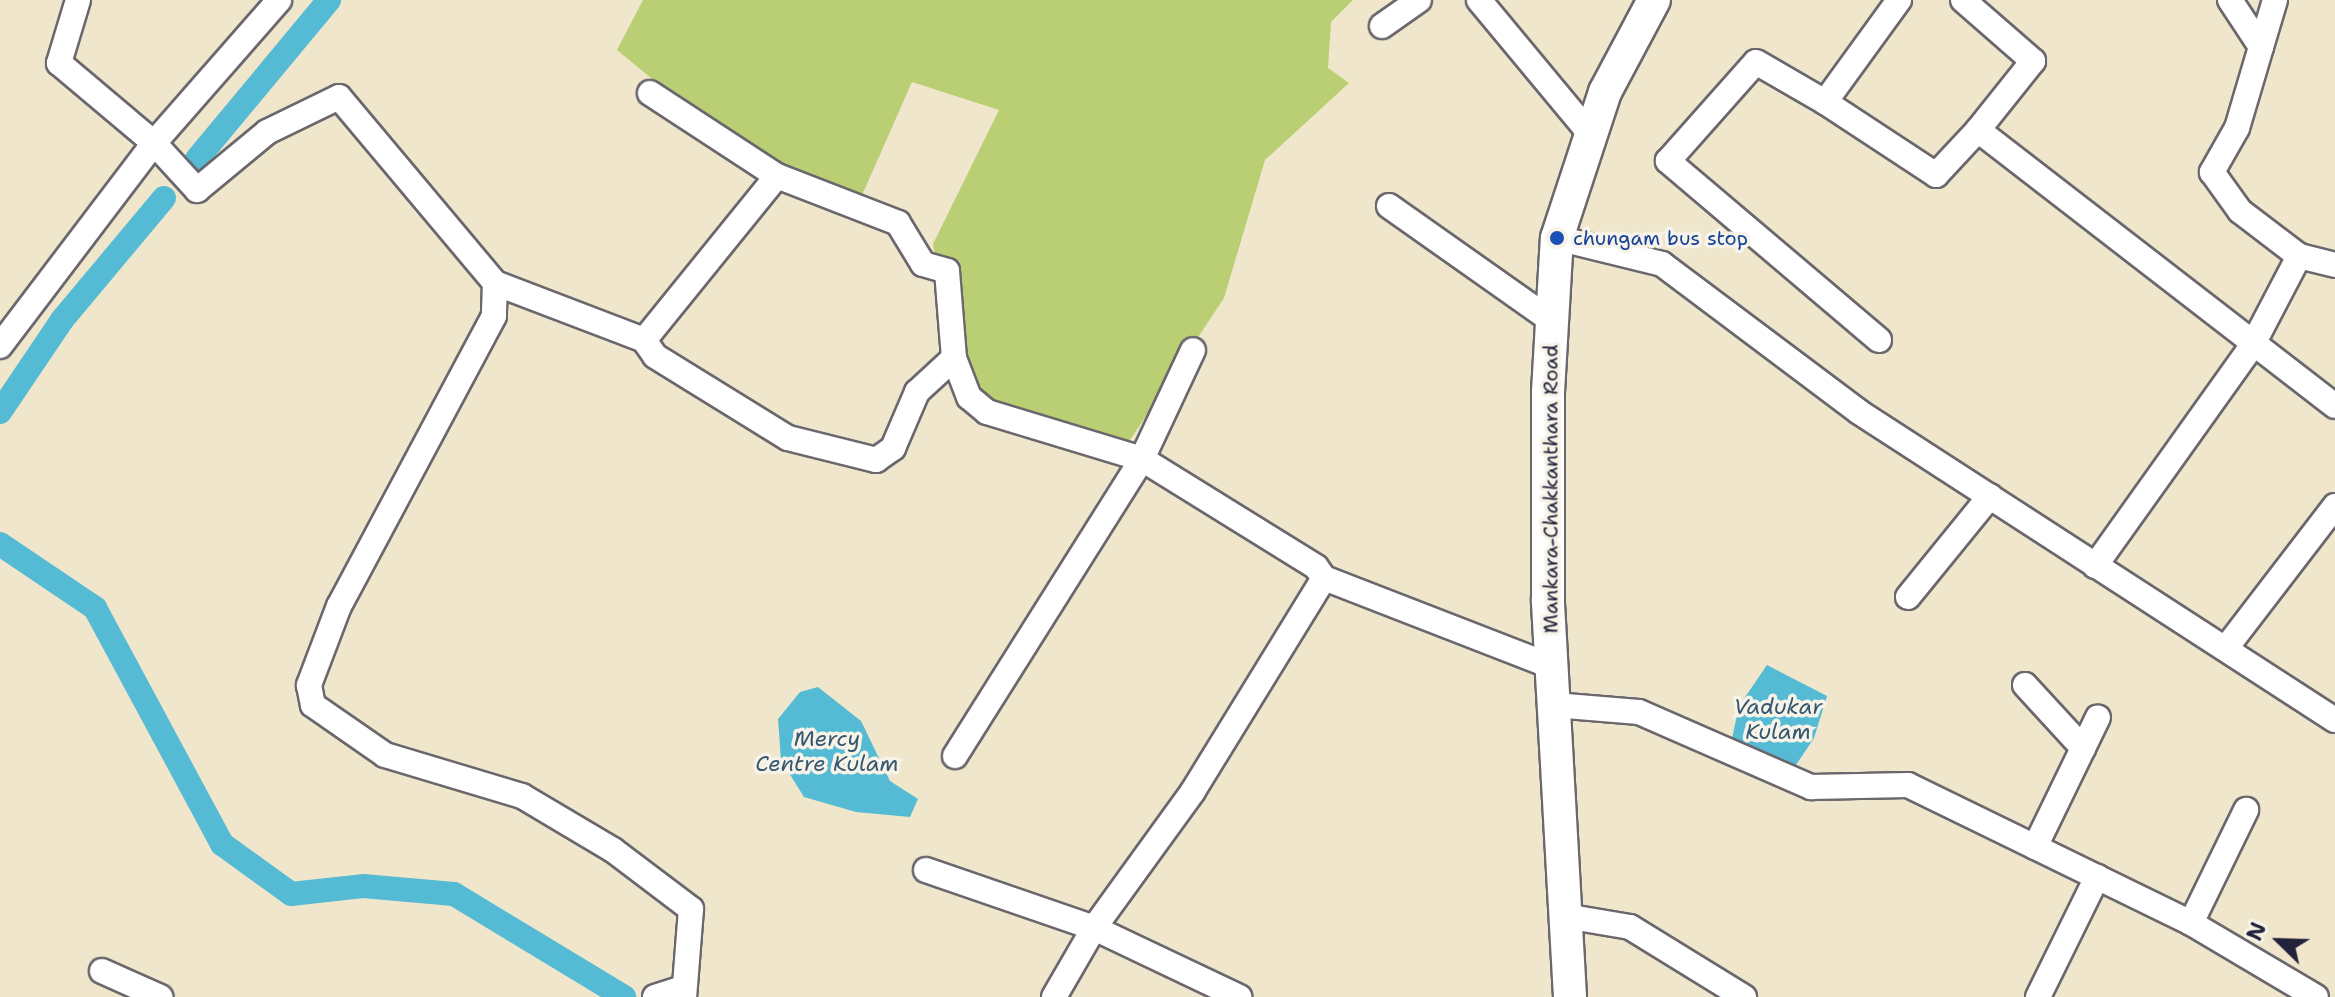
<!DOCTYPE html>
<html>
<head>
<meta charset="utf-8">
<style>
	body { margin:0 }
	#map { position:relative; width:2335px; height:997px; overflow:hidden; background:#efe6cb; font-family:"Shantell Sans",sans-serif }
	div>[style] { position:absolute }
	.green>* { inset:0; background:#bacf73 }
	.water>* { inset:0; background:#55bbd4 }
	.canal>* { height:24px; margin:-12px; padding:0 12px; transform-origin:12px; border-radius:12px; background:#55bbd4 }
	.roads { filter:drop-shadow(2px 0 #6a676d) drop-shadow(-2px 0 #6a676d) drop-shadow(0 2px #6a676d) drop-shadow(0 -2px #6a676d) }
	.minor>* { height:24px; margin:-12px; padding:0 12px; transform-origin:12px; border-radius:12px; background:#fff }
	.major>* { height:32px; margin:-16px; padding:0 16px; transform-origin:16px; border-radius:16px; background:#fff }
	.dots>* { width:22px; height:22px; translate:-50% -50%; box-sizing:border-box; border:4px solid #f7f3e8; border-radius:50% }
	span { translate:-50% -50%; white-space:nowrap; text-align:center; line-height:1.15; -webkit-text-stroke:7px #f7f3e8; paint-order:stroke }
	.transit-label { font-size:20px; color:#164399 }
	.left { translate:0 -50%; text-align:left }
	.street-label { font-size:20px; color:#22223b }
	.water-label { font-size:22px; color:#345871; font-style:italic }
	.north { position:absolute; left:2239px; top:901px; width:80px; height:80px; -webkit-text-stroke:6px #f7f3e8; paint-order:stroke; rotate:293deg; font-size:22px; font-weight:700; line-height:32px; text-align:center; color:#22223b }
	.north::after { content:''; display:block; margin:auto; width:28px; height:36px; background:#22223b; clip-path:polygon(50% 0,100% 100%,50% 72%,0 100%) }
</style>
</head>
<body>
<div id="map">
	<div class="green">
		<div style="clip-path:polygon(643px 0,1353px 0,1331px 22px,1328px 68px,1349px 83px,1265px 160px,1224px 298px,1128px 443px,990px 404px,950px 346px,933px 244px,999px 110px,912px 82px,859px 202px,736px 148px,617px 50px)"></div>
	</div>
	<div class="water">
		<div style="clip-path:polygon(1767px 665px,1827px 696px,1814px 738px,1788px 777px,1731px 743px,1739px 706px)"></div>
		<div style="clip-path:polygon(818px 687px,861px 721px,890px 781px,918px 799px,910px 817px,856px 812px,804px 797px,781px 760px,778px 719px,800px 692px)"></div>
	</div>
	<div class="canal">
		<div style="left:197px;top:159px;width:207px;rotate:-50.3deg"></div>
		<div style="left:0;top:412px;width:111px;rotate:-56deg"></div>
		<div style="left:62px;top:320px;width:159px;rotate:-50.1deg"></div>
		<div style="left:0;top:544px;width:115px;rotate:34deg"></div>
		<div style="left:95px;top:608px;width:268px;rotate:61.7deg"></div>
		<div style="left:222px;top:844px;width:85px;rotate:35.9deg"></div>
		<div style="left:291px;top:894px;width:72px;rotate:-6.3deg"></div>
		<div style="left:363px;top:886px;width:91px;rotate:5deg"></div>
		<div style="left:454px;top:894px;width:199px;rotate:31.2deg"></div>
	</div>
	<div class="roads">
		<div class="minor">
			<div style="left:78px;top:0;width:66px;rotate:106.8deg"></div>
			<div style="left:59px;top:63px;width:124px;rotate:40.1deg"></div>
			<div style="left:154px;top:143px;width:64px;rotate:47.5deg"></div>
			<div style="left:197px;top:190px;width:91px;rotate:-39.6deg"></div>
			<div style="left:267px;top:132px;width:80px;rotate:-25.9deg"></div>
			<div style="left:339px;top:97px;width:243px;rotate:50deg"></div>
			<div style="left:495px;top:283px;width:33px;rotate:92deg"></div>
			<div style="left:494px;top:316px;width:329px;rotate:118.1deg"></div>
			<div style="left:339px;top:606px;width:85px;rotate:110.8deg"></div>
			<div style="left:309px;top:685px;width:20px;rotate:79deg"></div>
			<div style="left:313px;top:705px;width:88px;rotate:34.8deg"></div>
			<div style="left:385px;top:755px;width:143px;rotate:16.7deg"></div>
			<div style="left:522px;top:796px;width:106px;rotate:30.7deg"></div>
			<div style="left:613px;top:850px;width:98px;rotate:37.1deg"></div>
			<div style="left:691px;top:909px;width:88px;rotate:94.5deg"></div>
			<div style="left:1479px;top:0;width:175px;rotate:50.3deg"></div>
			<div style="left:1963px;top:0;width:93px;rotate:41.1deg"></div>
			<div style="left:2033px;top:61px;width:88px;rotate:128.6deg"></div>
			<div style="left:2230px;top:0;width:56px;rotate:56.6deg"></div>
			<div style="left:2261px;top:47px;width:84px;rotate:106.5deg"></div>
			<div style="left:2237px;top:128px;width:51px;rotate:119.6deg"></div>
			<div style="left:2212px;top:172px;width:48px;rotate:54.3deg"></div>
			<div style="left:2240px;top:211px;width:74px;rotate:37.3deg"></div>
			<div style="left:2299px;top:256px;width:37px;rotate:14deg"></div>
			<div style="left:1382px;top:26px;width:45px;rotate:-35.1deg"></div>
			<div style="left:2261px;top:47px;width:49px;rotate:-73.4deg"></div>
			<div style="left:650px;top:93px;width:152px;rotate:33.2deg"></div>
			<div style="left:777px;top:176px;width:130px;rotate:21.2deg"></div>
			<div style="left:898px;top:223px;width:48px;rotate:58.6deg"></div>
			<div style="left:923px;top:264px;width:25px;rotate:16deg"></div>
			<div style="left:947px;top:271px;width:87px;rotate:85.4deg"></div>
			<div style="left:954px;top:358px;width:42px;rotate:69deg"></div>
			<div style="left:969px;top:397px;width:23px;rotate:40deg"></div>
			<div style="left:987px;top:412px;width:162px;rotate:16.9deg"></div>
			<div style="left:1142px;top:459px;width:205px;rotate:31.8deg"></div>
			<div style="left:1316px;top:567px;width:14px;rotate:54deg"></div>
			<div style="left:1324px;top:578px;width:243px;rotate:21.2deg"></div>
			<div style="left:1825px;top:102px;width:133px;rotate:33.3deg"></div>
			<div style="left:1936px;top:175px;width:62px;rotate:-47deg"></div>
			<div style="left:1978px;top:130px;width:451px;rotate:37.7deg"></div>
			<div style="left:777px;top:176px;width:211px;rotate:129deg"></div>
			<div style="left:644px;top:340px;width:19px;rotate:55deg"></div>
			<div style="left:655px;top:356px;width:156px;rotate:31.7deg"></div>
			<div style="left:788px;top:438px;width:91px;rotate:14deg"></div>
			<div style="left:876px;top:460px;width:21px;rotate:-35deg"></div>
			<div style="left:893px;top:448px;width:61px;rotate:-66.8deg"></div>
			<div style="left:917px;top:392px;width:50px;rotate:-42.6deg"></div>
			<div style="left:1389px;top:206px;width:199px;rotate:35.2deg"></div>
			<div style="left:1557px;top:238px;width:108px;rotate:13.9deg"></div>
			<div style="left:1662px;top:264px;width:246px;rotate:36.9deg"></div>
			<div style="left:1859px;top:412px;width:567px;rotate:32.91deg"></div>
			<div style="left:495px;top:283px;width:160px;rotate:20.9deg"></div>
			<div style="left:1879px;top:340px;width:277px;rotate:-139.7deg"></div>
			<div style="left:1668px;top:161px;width:132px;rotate:-48.4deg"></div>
			<div style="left:1756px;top:62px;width:80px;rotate:30.1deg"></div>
			<div style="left:1825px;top:102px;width:126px;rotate:-54deg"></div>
			<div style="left:0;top:346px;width:255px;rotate:-52.8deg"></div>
			<div style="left:154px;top:143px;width:190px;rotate:-48.8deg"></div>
			<div style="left:2095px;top:566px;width:270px;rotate:-54.5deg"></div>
			<div style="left:2252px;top:346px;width:102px;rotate:-62.4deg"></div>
			<div style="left:1908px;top:597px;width:130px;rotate:-50.9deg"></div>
			<div style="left:2226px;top:648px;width:179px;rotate:-52.5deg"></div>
			<div style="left:2025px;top:685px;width:86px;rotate:47.4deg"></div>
			<div style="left:1554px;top:705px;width:85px;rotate:4.7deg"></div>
			<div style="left:1639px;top:712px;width:188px;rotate:23.6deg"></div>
			<div style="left:1811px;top:787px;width:97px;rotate:-1.2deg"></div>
			<div style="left:1908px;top:785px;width:315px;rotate:26deg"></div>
			<div style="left:2191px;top:923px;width:145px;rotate:30.6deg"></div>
			<div style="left:955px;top:756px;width:351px;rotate:-57.8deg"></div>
			<div style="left:1142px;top:459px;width:120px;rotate:-64.9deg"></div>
			<div style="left:2035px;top:847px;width:144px;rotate:-64.1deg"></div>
			<div style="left:926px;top:870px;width:178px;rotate:19deg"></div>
			<div style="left:1094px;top:928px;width:161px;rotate:25.4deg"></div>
			<div style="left:1565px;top:916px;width:66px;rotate:9.6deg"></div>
			<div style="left:1630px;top:927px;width:134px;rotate:31.6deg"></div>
			<div style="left:2191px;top:923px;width:126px;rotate:-64deg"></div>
			<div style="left:102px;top:971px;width:64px;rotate:24.1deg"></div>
			<div style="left:655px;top:997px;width:28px;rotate:-18deg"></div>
			<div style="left:1054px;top:997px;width:80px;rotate:-59.9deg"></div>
			<div style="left:1094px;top:928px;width:169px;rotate:-54.1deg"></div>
			<div style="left:1193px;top:791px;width:250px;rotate:-58.4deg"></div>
			<div style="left:2038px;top:997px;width:134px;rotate:-63.8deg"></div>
		</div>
		<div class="major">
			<div style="left:1570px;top:997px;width:398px;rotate:-93.2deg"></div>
			<div style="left:1548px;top:600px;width:208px;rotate:-90deg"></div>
			<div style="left:1548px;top:392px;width:154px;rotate:-86.7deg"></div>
			<div style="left:1557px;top:238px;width:154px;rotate:-71.8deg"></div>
			<div style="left:1605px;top:92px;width:104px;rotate:-62deg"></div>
		</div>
	</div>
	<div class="dots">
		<div style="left:1557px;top:238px;background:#1a4fb4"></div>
	</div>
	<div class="transit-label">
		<span class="left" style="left:1573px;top:238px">chungam bus stop</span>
	</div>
	<div class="street-label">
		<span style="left:1551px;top:489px;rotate:-90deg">Mankara-Chakkanthara Road</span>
	</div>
	<div class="water-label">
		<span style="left:1778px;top:719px">Vadukar<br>Kulam</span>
		<span style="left:827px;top:751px">Mercy<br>Centre Kulam</span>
	</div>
	<div class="north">N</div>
</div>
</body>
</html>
